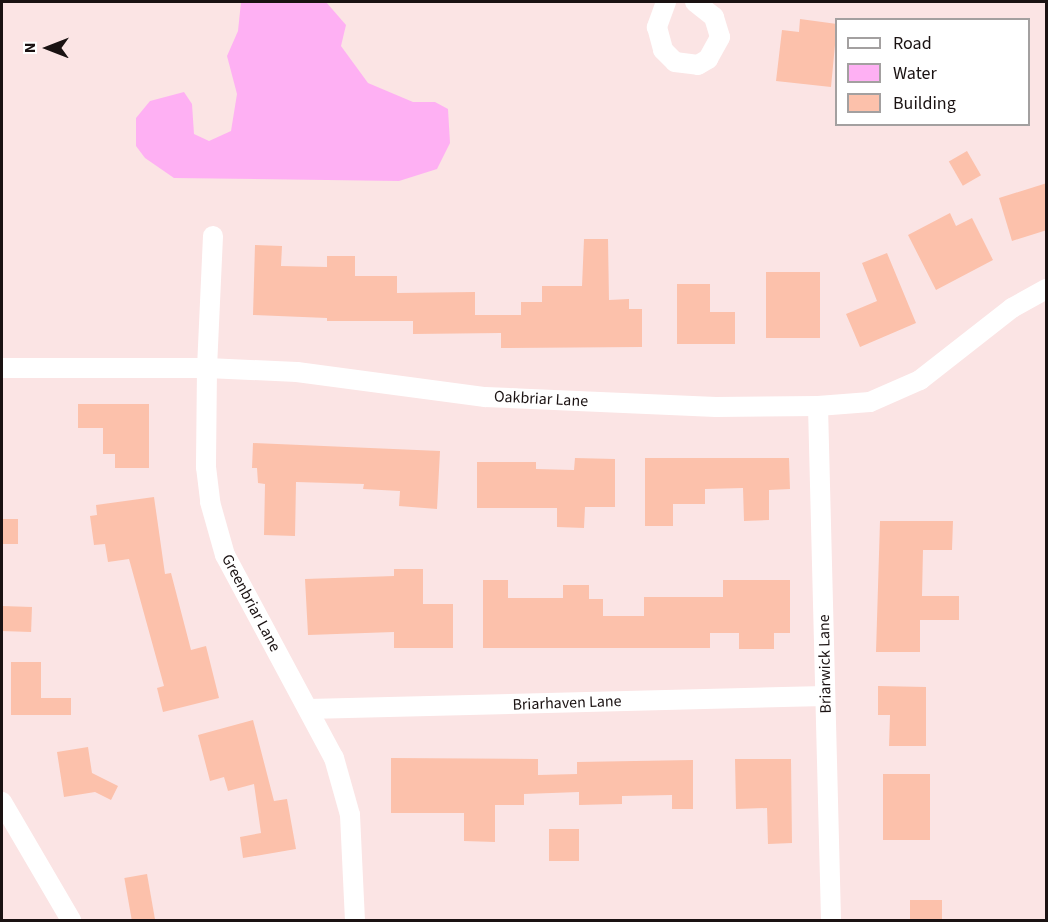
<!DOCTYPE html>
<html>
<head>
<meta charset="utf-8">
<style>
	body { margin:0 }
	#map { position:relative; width:1048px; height:922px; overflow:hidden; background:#fbe4e4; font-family:"Source Sans 3",sans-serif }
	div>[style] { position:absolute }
	.water>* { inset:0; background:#feb0f3 }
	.building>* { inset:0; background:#fcc1ab; transform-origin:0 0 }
	.minor>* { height:20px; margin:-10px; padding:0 10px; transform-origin:10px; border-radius:10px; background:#fff }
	span { translate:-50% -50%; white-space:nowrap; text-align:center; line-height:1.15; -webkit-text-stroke:4.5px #fff; paint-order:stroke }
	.street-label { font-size:16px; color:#1a1212 }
	.frame { position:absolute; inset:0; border:3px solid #1a1212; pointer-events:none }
	.legend { position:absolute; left:835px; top:18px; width:195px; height:108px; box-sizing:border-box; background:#fff; border:2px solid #a3a0a0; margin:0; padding:8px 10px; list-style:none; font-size:18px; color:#1a1212 }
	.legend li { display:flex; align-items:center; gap:12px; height:30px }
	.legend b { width:30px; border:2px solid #a3a0a0 }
	.north { position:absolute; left:18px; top:18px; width:60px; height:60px; -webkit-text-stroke:4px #fff; paint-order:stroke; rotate:270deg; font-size:16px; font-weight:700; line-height:24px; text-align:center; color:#1a1212 }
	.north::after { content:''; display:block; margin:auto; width:21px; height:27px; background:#1a1212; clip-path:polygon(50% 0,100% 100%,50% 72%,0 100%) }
</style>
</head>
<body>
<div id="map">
	<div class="water">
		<div style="clip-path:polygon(241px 2px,326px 2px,346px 25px,341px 46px,368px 83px,413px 102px,435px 102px,448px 109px,450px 143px,437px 169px,399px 181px,174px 178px,145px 158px,136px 146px,136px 118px,150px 101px,184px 92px,192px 104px,194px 134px,209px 141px,231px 131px,237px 94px,227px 56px,238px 31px)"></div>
	</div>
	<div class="building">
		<div style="clip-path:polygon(800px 19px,837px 24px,831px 87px,776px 81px,782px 30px,799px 32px)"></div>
		<div style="left:967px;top:151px;width:28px;height:21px;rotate:60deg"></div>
		<div style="clip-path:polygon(1047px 183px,1047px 230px,1012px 241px,999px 198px)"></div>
		<div style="clip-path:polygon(950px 213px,956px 226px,972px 218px,993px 260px,936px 290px,908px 235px)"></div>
		<div style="clip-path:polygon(584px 239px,608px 239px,609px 300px,629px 299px,629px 309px,642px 309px,642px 347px,501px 348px,501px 333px,413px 334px,413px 321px,327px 321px,327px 318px,253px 315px,255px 245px,282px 246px,281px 266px,327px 267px,327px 256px,355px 256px,355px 276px,397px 276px,397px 293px,475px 292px,475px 315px,521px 315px,521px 302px,542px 302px,542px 286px,582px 286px)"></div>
		<div style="clip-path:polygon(887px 253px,916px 323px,860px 347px,846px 314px,877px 301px,862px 263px)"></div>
		<div style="left:766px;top:272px;width:54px;height:66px"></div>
		<div style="clip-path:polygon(677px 284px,710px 284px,710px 312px,735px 312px,735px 344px,677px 344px)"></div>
		<div style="clip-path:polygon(78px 404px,149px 404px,149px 468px,115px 468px,115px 454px,103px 454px,103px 428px,78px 428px)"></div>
		<div style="clip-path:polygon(253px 443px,440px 451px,437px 509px,399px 506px,400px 491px,363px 489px,364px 484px,296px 482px,295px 536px,264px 535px,265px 484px,258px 483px,257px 468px,252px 468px)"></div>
		<div style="clip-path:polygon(575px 458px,615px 459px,615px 507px,585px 507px,584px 528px,557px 527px,557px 508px,477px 508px,477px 462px,536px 462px,536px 469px,574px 470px)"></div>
		<div style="clip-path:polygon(645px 458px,789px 458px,790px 489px,769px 490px,769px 520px,744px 521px,743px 488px,705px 489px,705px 504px,673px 504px,673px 526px,645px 526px)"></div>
		<div style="clip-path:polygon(154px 497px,165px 574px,171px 573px,191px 650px,206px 646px,219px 698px,163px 712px,157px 688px,164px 686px,129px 559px,108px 562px,105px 544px,94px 545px,90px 516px,97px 515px,96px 505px)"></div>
		<div style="left:2px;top:519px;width:16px;height:25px"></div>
		<div style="clip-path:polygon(880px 521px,953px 521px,952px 550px,923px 550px,922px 596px,959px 596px,959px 620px,920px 620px,920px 652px,876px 652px)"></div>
		<div style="clip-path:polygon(394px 569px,423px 569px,423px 604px,453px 604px,453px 648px,394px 648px,394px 632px,308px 635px,305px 579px,394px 576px)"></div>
		<div style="clip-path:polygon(483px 580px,508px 580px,508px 598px,563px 598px,563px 585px,589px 585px,589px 599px,603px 599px,603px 616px,644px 616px,644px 597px,723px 597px,723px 580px,790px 580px,790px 633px,774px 633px,774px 649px,739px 649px,739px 633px,710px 633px,710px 648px,483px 648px)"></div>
		<div style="left:2px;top:606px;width:30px;height:25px;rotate:2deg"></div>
		<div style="clip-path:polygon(11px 662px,41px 662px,41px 698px,71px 698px,71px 715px,11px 715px)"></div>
		<div style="clip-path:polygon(878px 686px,926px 687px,926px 746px,889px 746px,890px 715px,878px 715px)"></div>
		<div style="clip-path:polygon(253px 720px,274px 801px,287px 799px,296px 849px,243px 858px,240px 837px,261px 833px,254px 784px,228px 791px,224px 777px,210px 781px,198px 735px)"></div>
		<div style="clip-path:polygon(88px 747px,92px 773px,118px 786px,111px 800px,95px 792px,64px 797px,57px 752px)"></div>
		<div style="clip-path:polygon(391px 758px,538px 759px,538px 775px,577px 774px,577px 762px,693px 760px,693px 809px,672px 809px,672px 795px,622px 796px,622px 804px,579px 805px,579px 792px,524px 794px,524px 805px,495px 805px,495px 842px,464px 841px,464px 813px,391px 813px)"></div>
		<div style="clip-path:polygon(735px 759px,791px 759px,792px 843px,768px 844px,767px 808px,736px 809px)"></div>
		<div style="left:930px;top:774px;width:66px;height:47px;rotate:90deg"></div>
		<div style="left:549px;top:829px;width:30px;height:32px"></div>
		<div style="left:147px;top:874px;width:48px;height:23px;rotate:80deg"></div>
		<div style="left:910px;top:900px;width:32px;height:21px"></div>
	</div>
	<div class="minor">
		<div style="left:666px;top:2px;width:27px;rotate:110deg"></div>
		<div style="left:657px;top:27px;width:24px;rotate:75deg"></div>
		<div style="left:663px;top:50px;width:17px;rotate:45deg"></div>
		<div style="left:675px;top:62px;width:23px;rotate:7deg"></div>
		<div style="left:698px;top:65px;width:12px;rotate:-31deg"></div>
		<div style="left:708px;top:59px;width:25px;rotate:-61deg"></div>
		<div style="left:720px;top:37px;width:21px;rotate:-107deg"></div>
		<div style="left:714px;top:17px;width:24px;rotate:-142deg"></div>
		<div style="left:213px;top:236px;width:132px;rotate:92.6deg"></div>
		<div style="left:207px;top:368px;width:99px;rotate:90.6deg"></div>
		<div style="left:206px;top:467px;width:35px;rotate:83deg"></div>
		<div style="left:210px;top:502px;width:55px;rotate:74.2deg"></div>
		<div style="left:225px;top:555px;width:230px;rotate:61.8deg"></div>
		<div style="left:334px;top:758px;width:59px;rotate:74.3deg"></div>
		<div style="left:350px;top:815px;width:105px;rotate:87.3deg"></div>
		<div style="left:2px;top:368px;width:205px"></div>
		<div style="left:207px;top:368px;width:90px;rotate:2.5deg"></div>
		<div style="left:297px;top:372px;width:190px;rotate:7.6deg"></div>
		<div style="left:485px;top:397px;width:231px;rotate:2.5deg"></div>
		<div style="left:716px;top:407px;width:102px;rotate:-0.6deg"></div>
		<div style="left:818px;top:406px;width:52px;rotate:-4.4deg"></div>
		<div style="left:870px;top:402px;width:55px;rotate:-23.7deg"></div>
		<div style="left:920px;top:380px;width:117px;rotate:-38deg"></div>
		<div style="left:1012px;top:308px;width:39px;rotate:-29deg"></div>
		<div style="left:818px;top:406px;width:514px;rotate:88.55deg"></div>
		<div style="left:308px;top:709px;width:517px;rotate:-1.44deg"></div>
		<div style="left:2px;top:802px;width:137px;rotate:59.7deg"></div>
	</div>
	<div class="street-label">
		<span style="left:541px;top:399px;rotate:3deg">Oakbriar Lane</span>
		<span style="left:251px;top:603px;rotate:62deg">Greenbriar Lane</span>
		<span style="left:825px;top:664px;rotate:-91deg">Briarwick Lane</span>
		<span style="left:567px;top:703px;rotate:-2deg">Briarhaven Lane</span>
	</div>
	<div class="frame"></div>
	<ul class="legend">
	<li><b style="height:8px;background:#fff"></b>Road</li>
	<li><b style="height:16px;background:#feb0f3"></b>Water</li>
	<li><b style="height:16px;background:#fcc1ab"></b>Building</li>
	</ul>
	<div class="north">N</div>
</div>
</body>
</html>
